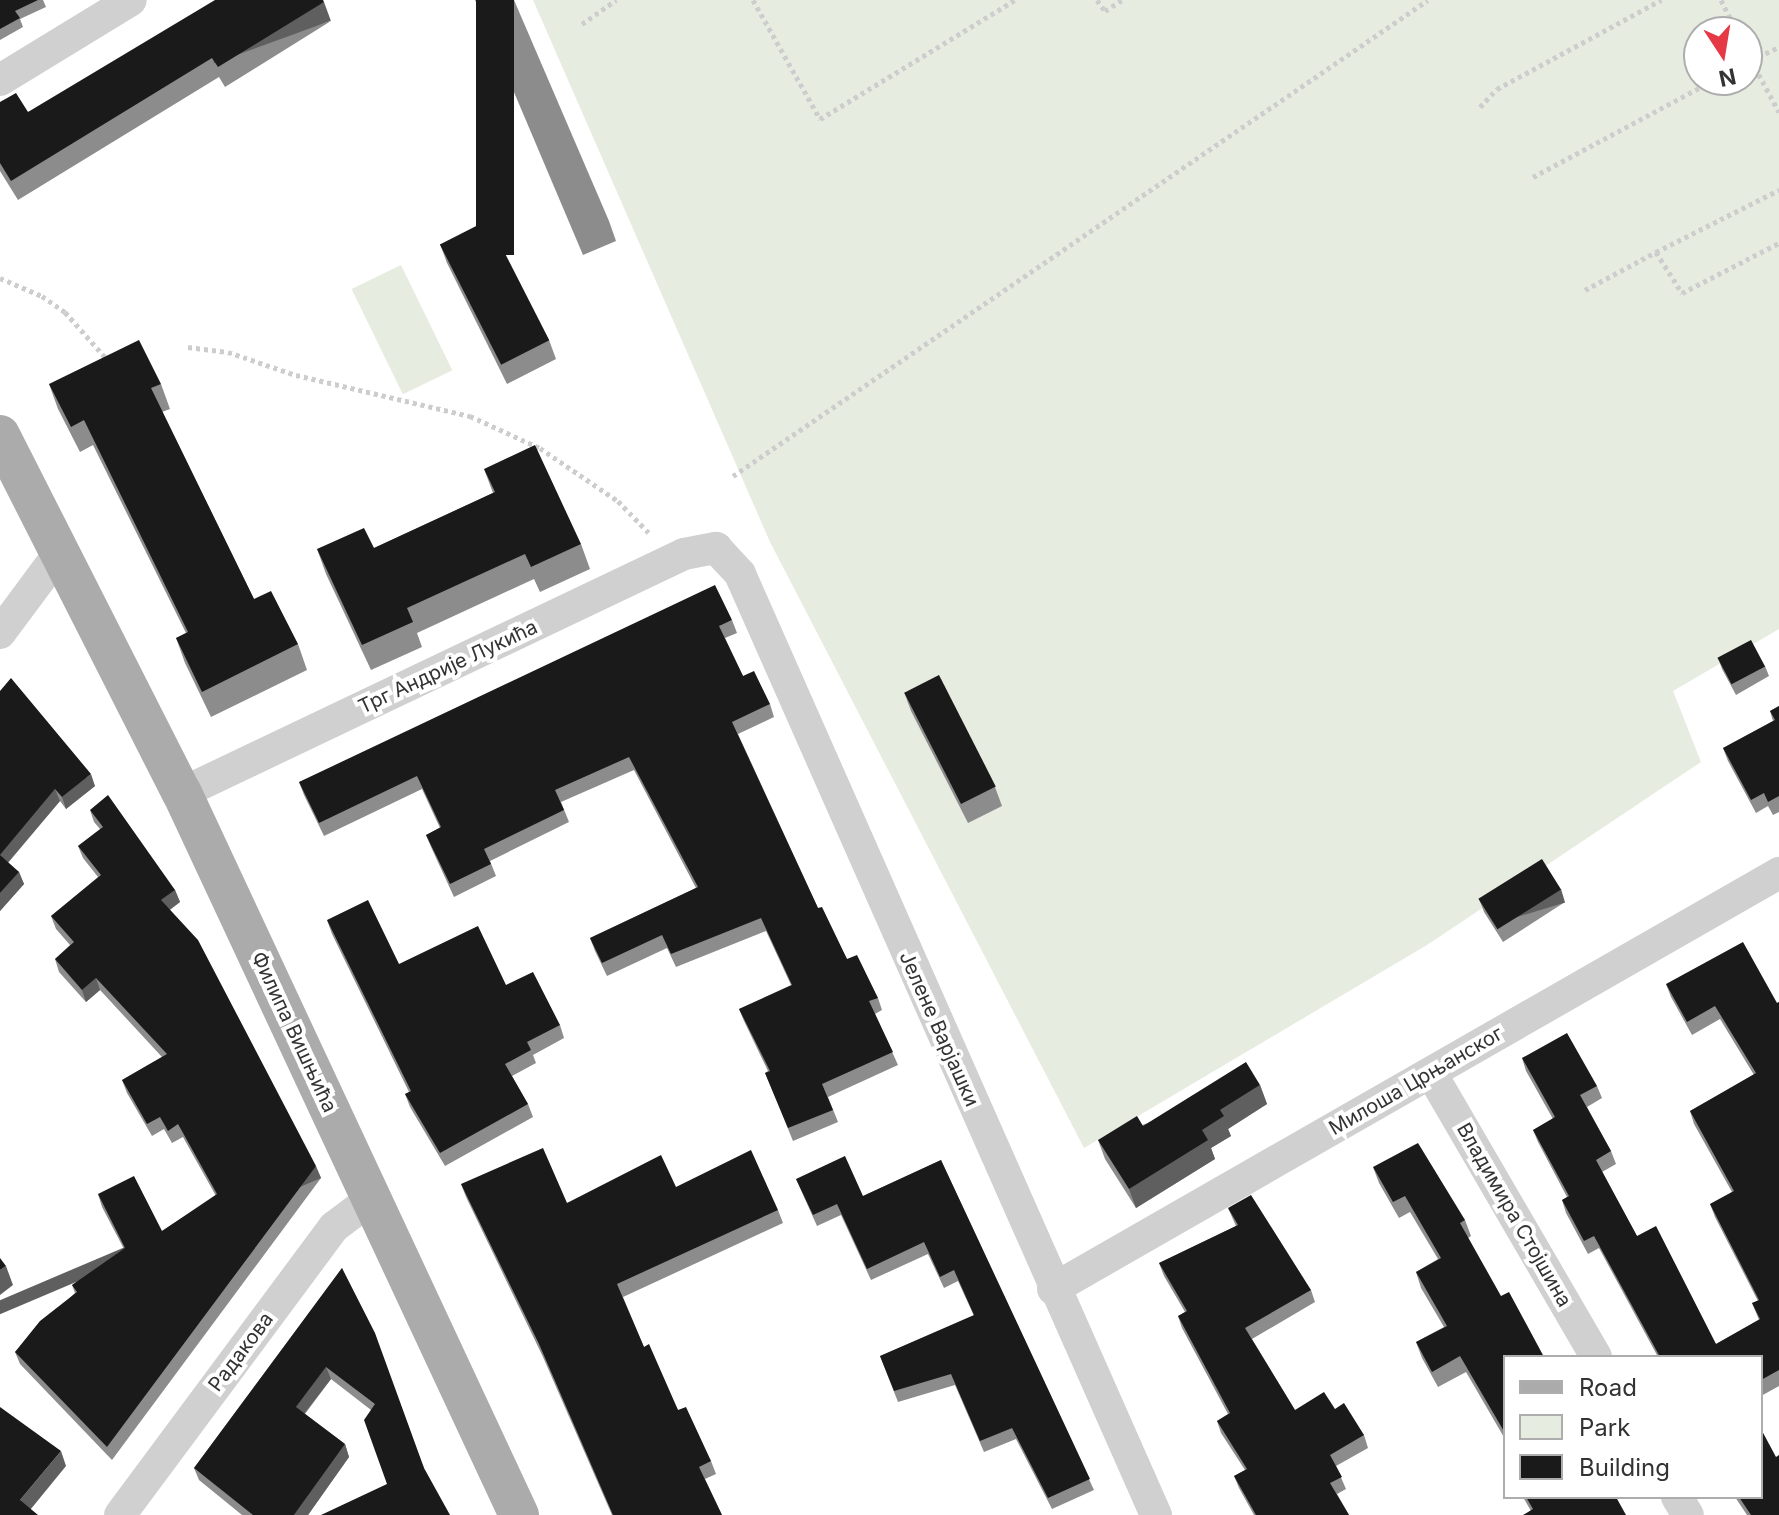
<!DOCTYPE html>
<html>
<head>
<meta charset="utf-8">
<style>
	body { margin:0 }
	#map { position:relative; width:1779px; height:1515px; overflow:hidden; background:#fff; font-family:Inter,sans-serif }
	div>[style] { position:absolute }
	.green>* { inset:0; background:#e6ecdf; transform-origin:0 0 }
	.path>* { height:5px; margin-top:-2.5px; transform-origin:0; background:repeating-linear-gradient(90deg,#cdcdcd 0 4px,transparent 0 8px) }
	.minor>* { height:32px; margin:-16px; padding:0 16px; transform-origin:16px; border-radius:16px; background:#d0d0d0 }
	.major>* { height:40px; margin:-20px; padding:0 20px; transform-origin:20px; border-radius:20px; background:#ababab }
	.wall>* { inset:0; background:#8c8c8c }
	.shaded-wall>* { inset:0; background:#5f5f5f; transform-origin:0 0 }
	.building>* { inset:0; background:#1a1a1a; transform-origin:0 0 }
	span { translate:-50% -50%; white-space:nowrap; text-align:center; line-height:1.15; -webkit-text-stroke:8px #fff; paint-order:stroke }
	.street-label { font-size:20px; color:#333 }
	.legend { position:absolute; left:1503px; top:1355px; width:260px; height:144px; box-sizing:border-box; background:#fff; border:2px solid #adadad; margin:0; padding:10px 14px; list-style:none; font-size:24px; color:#333 }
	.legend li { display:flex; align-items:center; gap:16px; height:40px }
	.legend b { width:40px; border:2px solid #adadad }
	.north { position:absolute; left:1683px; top:16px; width:80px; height:80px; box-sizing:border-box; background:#fff; border:2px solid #adadad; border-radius:50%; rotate:168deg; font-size:22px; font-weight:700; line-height:32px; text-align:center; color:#333 }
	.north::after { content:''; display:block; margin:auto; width:28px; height:36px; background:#e63946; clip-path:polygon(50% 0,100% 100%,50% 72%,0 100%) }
</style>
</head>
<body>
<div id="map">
	<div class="green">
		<div style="clip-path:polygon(evenodd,533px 0,1779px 0,1779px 629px,1673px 691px,1701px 762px,1427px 945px,1084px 1148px,770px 542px,533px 0,1699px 32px,1747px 32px,1747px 80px,1699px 80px,1699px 32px)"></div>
		<div style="left:401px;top:265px;width:117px;height:55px;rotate:64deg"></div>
	</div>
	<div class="path">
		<div style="left:753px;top:0;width:137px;rotate:60.6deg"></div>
		<div style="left:820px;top:119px;width:228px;rotate:-31.4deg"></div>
		<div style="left:1097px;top:0;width:14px;rotate:54deg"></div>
		<div style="left:1105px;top:11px;width:20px;rotate:-33deg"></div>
		<div style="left:1721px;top:0;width:36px;rotate:63deg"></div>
		<div style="left:582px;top:24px;width:42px;rotate:-35.2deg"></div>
		<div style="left:1747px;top:52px;width:9px;rotate:63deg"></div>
		<div style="left:1751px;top:60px;width:31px;rotate:-25deg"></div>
		<div style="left:1747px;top:62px;width:4px;rotate:-27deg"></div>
		<div style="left:1751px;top:60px;width:59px;rotate:61.7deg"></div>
		<div style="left:1480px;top:107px;width:25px;rotate:-47deg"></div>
		<div style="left:1497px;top:89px;width:187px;rotate:-28.5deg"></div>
		<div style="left:1533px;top:177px;width:205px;rotate:-28.2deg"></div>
		<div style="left:1656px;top:252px;width:138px;rotate:-26.8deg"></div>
		<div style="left:0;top:278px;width:46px;rotate:23.2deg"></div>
		<div style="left:42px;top:296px;width:28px;rotate:35deg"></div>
		<div style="left:65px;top:312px;width:60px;rotate:48.4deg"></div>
		<div style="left:1585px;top:290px;width:81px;rotate:-28.2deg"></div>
		<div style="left:1656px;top:252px;width:49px;rotate:57.6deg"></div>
		<div style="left:1682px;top:293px;width:109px;rotate:-27.3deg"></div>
		<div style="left:188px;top:347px;width:40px;rotate:7.1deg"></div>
		<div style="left:228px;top:352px;width:72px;rotate:18.7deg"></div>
		<div style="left:296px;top:375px;width:179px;rotate:13.3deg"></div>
		<div style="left:470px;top:416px;width:77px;rotate:24.6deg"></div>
		<div style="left:540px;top:448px;width:94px;rotate:34.2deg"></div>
		<div style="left:618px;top:501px;width:47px;rotate:45.9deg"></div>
		<div style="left:733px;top:476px;width:842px;rotate:-34.41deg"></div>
	</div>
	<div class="minor">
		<div style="left:0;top:80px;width:153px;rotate:-31.4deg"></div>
		<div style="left:0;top:633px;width:97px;rotate:-53.4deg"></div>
		<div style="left:182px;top:793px;width:556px;rotate:-25.46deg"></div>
		<div style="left:684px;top:554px;width:33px;rotate:-11deg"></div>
		<div style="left:716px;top:548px;width:35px;rotate:47deg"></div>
		<div style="left:740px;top:574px;width:1029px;rotate:66.15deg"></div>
		<div style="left:1431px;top:1073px;width:328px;rotate:59.8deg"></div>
		<div style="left:1053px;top:1289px;width:837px;rotate:-29.81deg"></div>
		<div style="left:1677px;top:1497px;width:21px;rotate:59deg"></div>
		<div style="left:120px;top:1515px;width:359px;rotate:-53.4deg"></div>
		<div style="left:334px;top:1227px;width:46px;rotate:-37.1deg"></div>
	</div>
	<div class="major">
		<div style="left:0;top:435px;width:402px;rotate:63.1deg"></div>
		<div style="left:182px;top:793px;width:797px;rotate:64.98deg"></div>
	</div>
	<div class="wall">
		<div style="clip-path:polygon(0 0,43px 0,46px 7px,20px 19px,23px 27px,0 40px)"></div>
		<div style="clip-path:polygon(475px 0,514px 0,609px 221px,616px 241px,583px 255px)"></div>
		<div style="clip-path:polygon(331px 21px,225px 87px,219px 77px,18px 200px,0 171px,0 102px,28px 112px)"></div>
		<div style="clip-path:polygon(440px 244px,549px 340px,556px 359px,507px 384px,447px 263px)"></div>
		<div style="clip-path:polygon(49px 384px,161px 384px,170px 409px,162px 412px,254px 599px,298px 644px,307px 670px,211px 717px,185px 663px,176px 638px,186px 633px,93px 445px,80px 452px,58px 409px)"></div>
		<div style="clip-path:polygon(484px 469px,581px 544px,590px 569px,540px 592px,534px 579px,417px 633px,422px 647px,371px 670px,326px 574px,317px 549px,374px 548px,493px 493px)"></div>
		<div style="clip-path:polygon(732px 620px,737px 633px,725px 638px,743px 676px,770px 704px,774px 717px,738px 734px,818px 908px,847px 959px,878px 998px,882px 1010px,875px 1014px,898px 1065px,828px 1097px,838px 1122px,793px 1141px,765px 1073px,768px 1071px,744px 1021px,739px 1009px,791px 985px,766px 931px,676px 967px,667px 948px,607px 976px,595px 951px,590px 938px,696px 888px,634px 770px,561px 802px,569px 822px,490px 861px,496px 876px,454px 897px,431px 847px,426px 835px,440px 828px,422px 789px,324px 836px,304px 795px,299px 782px)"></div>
		<div style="clip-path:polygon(1718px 658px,1765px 666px,1769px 676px,1736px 695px,1722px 669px)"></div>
		<div style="clip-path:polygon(0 691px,95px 786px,66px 809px,60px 801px,8px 863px,19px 872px,24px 884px,0 911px)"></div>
		<div style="clip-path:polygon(904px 692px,995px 787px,1002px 806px,968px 823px,911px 711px)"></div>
		<div style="clip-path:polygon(1779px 706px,1779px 812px,1773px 815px,1768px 806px,1756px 813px,1728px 761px,1723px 748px,1773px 721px,1770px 711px)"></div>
		<div style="clip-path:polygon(90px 810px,175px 890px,180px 902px,170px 910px,321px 1178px,112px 1460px,20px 1364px,15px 1352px,75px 1293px,72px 1285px,124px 1249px,102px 1207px,98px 1194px,162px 1231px,216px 1196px,183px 1137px,172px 1143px,164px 1129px,152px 1136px,127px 1093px,122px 1080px,162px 1057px,100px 990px,86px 1002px,59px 972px,55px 959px,70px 945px,56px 929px,51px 916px,98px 877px,83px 858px,78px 846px,100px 829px,94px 822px)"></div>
		<div style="clip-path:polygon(1479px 899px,1565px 902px,1503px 942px,1484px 912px)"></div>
		<div style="clip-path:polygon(327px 920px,399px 964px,506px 985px,560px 1025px,564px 1038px,533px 1055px,536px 1063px,512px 1076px,528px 1104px,533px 1117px,445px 1166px,410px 1107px,405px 1094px,409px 1092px,332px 934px)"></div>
		<div style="clip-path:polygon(1666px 984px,1777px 1003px,1779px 1002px,1779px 1386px,1761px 1396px,1761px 1357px,1658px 1357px,1599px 1248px,1588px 1254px,1566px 1213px,1562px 1200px,1567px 1197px,1538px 1142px,1533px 1130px,1553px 1119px,1526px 1071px,1522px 1058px,1597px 1086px,1602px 1098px,1587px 1107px,1611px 1151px,1616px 1164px,1602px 1172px,1637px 1236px,1716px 1344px,1759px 1320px,1752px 1303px,1758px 1301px,1715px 1217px,1710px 1204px,1732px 1192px,1694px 1124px,1690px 1111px,1754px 1075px,1720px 1019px,1692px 1035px,1671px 997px)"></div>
		<div style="clip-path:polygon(1260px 1085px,1267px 1104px,1228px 1129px,1231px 1136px,1211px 1148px,1215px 1159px,1136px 1208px,1105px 1159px,1098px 1140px)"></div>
		<div style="clip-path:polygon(941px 1160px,1094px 1490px,1052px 1509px,1016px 1439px,984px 1452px,955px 1385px,898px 1402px,880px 1356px,974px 1316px,958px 1281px,944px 1288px,928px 1254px,871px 1280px,841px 1215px,817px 1226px,796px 1179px,863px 1196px)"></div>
		<div style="clip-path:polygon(1373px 1167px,1465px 1220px,1471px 1236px,1468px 1238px,1505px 1357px,1505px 1439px,1466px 1372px,1438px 1387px,1422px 1358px,1416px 1342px,1444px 1327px,1421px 1288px,1416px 1272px,1438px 1259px,1410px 1212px,1399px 1218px,1379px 1183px)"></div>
		<div style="clip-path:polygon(461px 1184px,567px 1203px,676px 1187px,778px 1210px,783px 1223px,623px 1297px,644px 1347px,678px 1410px,711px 1461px,716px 1474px,705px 1479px,722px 1515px,612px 1515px,543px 1357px,466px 1197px)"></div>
		<div style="clip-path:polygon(1228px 1208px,1311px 1290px,1315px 1302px,1252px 1339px,1295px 1410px,1335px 1409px,1364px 1435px,1368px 1448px,1336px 1466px,1346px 1489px,1337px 1494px,1349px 1515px,1254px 1515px,1239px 1488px,1234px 1476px,1245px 1470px,1221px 1433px,1217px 1421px,1228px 1414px,1182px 1328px,1178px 1316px,1185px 1312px,1164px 1276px,1159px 1263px,1236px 1226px)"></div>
		<div style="clip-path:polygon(342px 1268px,424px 1468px,387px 1484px,371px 1410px,331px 1379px,305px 1414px,345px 1444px,349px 1457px,308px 1515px,242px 1515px,199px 1480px,194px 1468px)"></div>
		<div style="clip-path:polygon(1523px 1497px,1616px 1497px,1531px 1511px)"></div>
		<div style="clip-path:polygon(1735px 1497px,1761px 1497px,1779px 1515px,1747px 1515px)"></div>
	</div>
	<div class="shaded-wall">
		<div style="left:324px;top:2px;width:20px;height:124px;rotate:70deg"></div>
		<div style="clip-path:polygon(91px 774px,95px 786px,66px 809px,62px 797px)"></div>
		<div style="clip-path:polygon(55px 789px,60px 801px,4px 867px,0 855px)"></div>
		<div style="clip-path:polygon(19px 872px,24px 884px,0 911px,0 893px)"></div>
		<div style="left:1561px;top:889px;width:14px;height:74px;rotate:73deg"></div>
		<div style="clip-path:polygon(175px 890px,180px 902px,165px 913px,161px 900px)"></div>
		<div style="clip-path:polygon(96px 978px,100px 990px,86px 1002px,82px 990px)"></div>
		<div style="clip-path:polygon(1260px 1085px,1267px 1104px,1228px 1129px,1231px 1136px,1211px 1148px,1215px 1159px,1136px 1208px,1129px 1189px,1202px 1130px,1220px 1110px)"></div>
		<div style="left:316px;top:1166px;width:13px;height:350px;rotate:67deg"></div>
		<div style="clip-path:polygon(6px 1266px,13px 1285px,0 1295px,0 1270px)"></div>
		<div style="clip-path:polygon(326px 1367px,331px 1379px,300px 1419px,296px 1407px)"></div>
		<div style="clip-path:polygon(345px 1444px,349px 1457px,308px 1515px,294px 1515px)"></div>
		<div style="clip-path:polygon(61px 1451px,66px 1466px,26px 1515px,20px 1500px)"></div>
	</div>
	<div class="building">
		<div style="clip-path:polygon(0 0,38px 0,15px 11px,20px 18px,0 29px)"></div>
		<div style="clip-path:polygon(215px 0,323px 0,324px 2px,218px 67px,212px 58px,11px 181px,0 163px,0 102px,16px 93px,28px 112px)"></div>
		<div style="left:476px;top:0;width:38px;height:255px"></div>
		<div style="left:488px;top:220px;width:135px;height:54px;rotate:63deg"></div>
		<div style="clip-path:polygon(139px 340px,161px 384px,151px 388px,254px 599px,271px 591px,298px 644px,202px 692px,176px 638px,188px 632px,84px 420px,71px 427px,49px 384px)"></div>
		<div style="clip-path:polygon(535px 445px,581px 544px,531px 567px,525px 554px,407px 608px,413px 622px,362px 645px,317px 549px,364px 528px,374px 548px,495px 492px,484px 469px)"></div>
		<div style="clip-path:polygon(715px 585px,732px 620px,719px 626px,743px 676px,754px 671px,770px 704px,732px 722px,818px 908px,822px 907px,847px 959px,857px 955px,878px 998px,869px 1001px,893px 1052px,822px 1084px,833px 1110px,788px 1128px,765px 1073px,770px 1071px,739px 1009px,792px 985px,761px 918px,671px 954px,662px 935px,602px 963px,590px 938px,698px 887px,629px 757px,555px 790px,564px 810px,484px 849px,491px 864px,450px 884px,426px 835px,441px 827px,417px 776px,319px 823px,299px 782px)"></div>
		<div style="left:1751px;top:640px;width:30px;height:38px;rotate:62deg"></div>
		<div style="left:939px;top:675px;width:125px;height:39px;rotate:63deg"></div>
		<div style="clip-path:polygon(11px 678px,91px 774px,62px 797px,55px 789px,0 855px,0 691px)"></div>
		<div style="clip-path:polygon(1779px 706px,1779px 796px,1768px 802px,1764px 793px,1751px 800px,1723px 748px,1775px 720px,1770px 711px)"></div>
		<div style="clip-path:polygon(108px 795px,175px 890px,161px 900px,198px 940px,316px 1166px,107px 1447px,15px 1352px,40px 1321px,77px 1292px,72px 1285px,125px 1248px,98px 1194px,134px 1176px,162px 1231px,217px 1194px,178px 1124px,168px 1131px,160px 1117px,147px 1124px,122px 1080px,167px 1054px,96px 978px,82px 990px,55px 959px,74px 942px,51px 916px,101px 875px,78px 846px,103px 827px,90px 810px)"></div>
		<div style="clip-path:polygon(0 855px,19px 872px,0 893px)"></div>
		<div style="left:1542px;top:859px;width:36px;height:75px;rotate:58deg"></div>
		<div style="clip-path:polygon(368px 900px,399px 964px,478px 926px,506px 985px,533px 972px,560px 1025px,527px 1042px,531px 1050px,505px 1064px,528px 1104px,440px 1153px,405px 1094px,411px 1091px,327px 920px)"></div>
		<div style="clip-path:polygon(1743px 942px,1777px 1003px,1779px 1002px,1779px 1370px,1761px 1380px,1761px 1357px,1660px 1357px,1594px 1236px,1584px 1241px,1562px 1200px,1569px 1196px,1533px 1130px,1555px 1117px,1522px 1058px,1567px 1033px,1597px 1086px,1580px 1095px,1611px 1151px,1596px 1160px,1637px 1236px,1656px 1226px,1716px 1344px,1760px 1319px,1752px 1303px,1759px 1300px,1710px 1204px,1734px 1191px,1690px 1111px,1756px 1073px,1715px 1006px,1687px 1022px,1666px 984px)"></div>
		<div style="clip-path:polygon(1246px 1062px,1260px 1085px,1220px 1110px,1224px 1116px,1202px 1130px,1208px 1140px,1129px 1189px,1098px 1140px,1137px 1116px,1143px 1126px)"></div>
		<div style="clip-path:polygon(1418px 1143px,1465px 1220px,1460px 1223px,1501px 1296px,1509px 1292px,1544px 1357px,1505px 1357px,1505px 1433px,1460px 1356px,1432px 1372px,1416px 1342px,1447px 1326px,1416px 1272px,1441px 1258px,1405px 1196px,1393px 1202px,1373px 1167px)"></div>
		<div style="clip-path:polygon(543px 1148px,567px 1203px,661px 1155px,676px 1187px,751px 1150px,778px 1210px,617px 1284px,644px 1347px,649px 1344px,678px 1410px,686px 1407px,711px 1461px,699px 1467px,722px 1515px,613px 1515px,539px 1344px,461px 1184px)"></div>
		<div style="clip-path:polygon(845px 1156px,863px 1196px,941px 1160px,1090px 1479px,1048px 1498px,1012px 1428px,980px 1441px,951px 1374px,894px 1391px,880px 1356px,974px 1315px,954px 1270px,940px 1277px,924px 1242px,867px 1269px,837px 1204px,813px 1215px,796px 1179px)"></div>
		<div style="clip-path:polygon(1251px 1195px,1311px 1290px,1245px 1328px,1295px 1410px,1324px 1392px,1335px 1409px,1344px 1403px,1364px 1435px,1330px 1455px,1342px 1477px,1330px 1483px,1349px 1515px,1256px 1515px,1234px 1476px,1247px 1469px,1217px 1421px,1230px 1413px,1178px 1316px,1187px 1311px,1159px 1263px,1238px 1225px,1228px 1208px)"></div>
		<div style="clip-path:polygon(0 1258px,6px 1266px,0 1270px)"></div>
		<div style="clip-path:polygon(342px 1268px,375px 1333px,424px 1468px,450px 1515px,321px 1515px,387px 1484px,364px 1420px,375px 1404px,326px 1367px,296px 1407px,345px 1444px,294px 1515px,253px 1515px,194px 1468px)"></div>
		<div style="clip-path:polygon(0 1407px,61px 1451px,20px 1500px,38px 1515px,0 1515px)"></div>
		<div style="clip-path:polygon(1761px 1429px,1776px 1457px,1779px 1455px,1779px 1515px,1751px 1515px,1739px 1497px,1761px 1497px)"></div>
		<div style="clip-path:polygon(1526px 1497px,1616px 1497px,1626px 1515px,1523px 1515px,1533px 1509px)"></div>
	</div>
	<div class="street-label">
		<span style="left:448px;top:667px;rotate:-25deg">Трг Андрије Лукића</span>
		<span style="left:939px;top:1029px;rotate:66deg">Јелене Варјашки</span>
		<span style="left:294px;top:1032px;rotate:65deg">Филипа Вишњића</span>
		<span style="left:1416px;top:1081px;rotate:-30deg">Милоша Црњанског</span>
		<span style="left:1514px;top:1215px;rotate:60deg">Владимира Стојшина</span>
		<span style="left:241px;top:1352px;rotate:-53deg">Радакова</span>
	</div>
	<ul class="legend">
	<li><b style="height:10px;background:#ababab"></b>Road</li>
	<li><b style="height:22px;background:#e6ecdf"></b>Park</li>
	<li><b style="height:22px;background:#1a1a1a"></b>Building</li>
	</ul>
	<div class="north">N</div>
</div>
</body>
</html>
